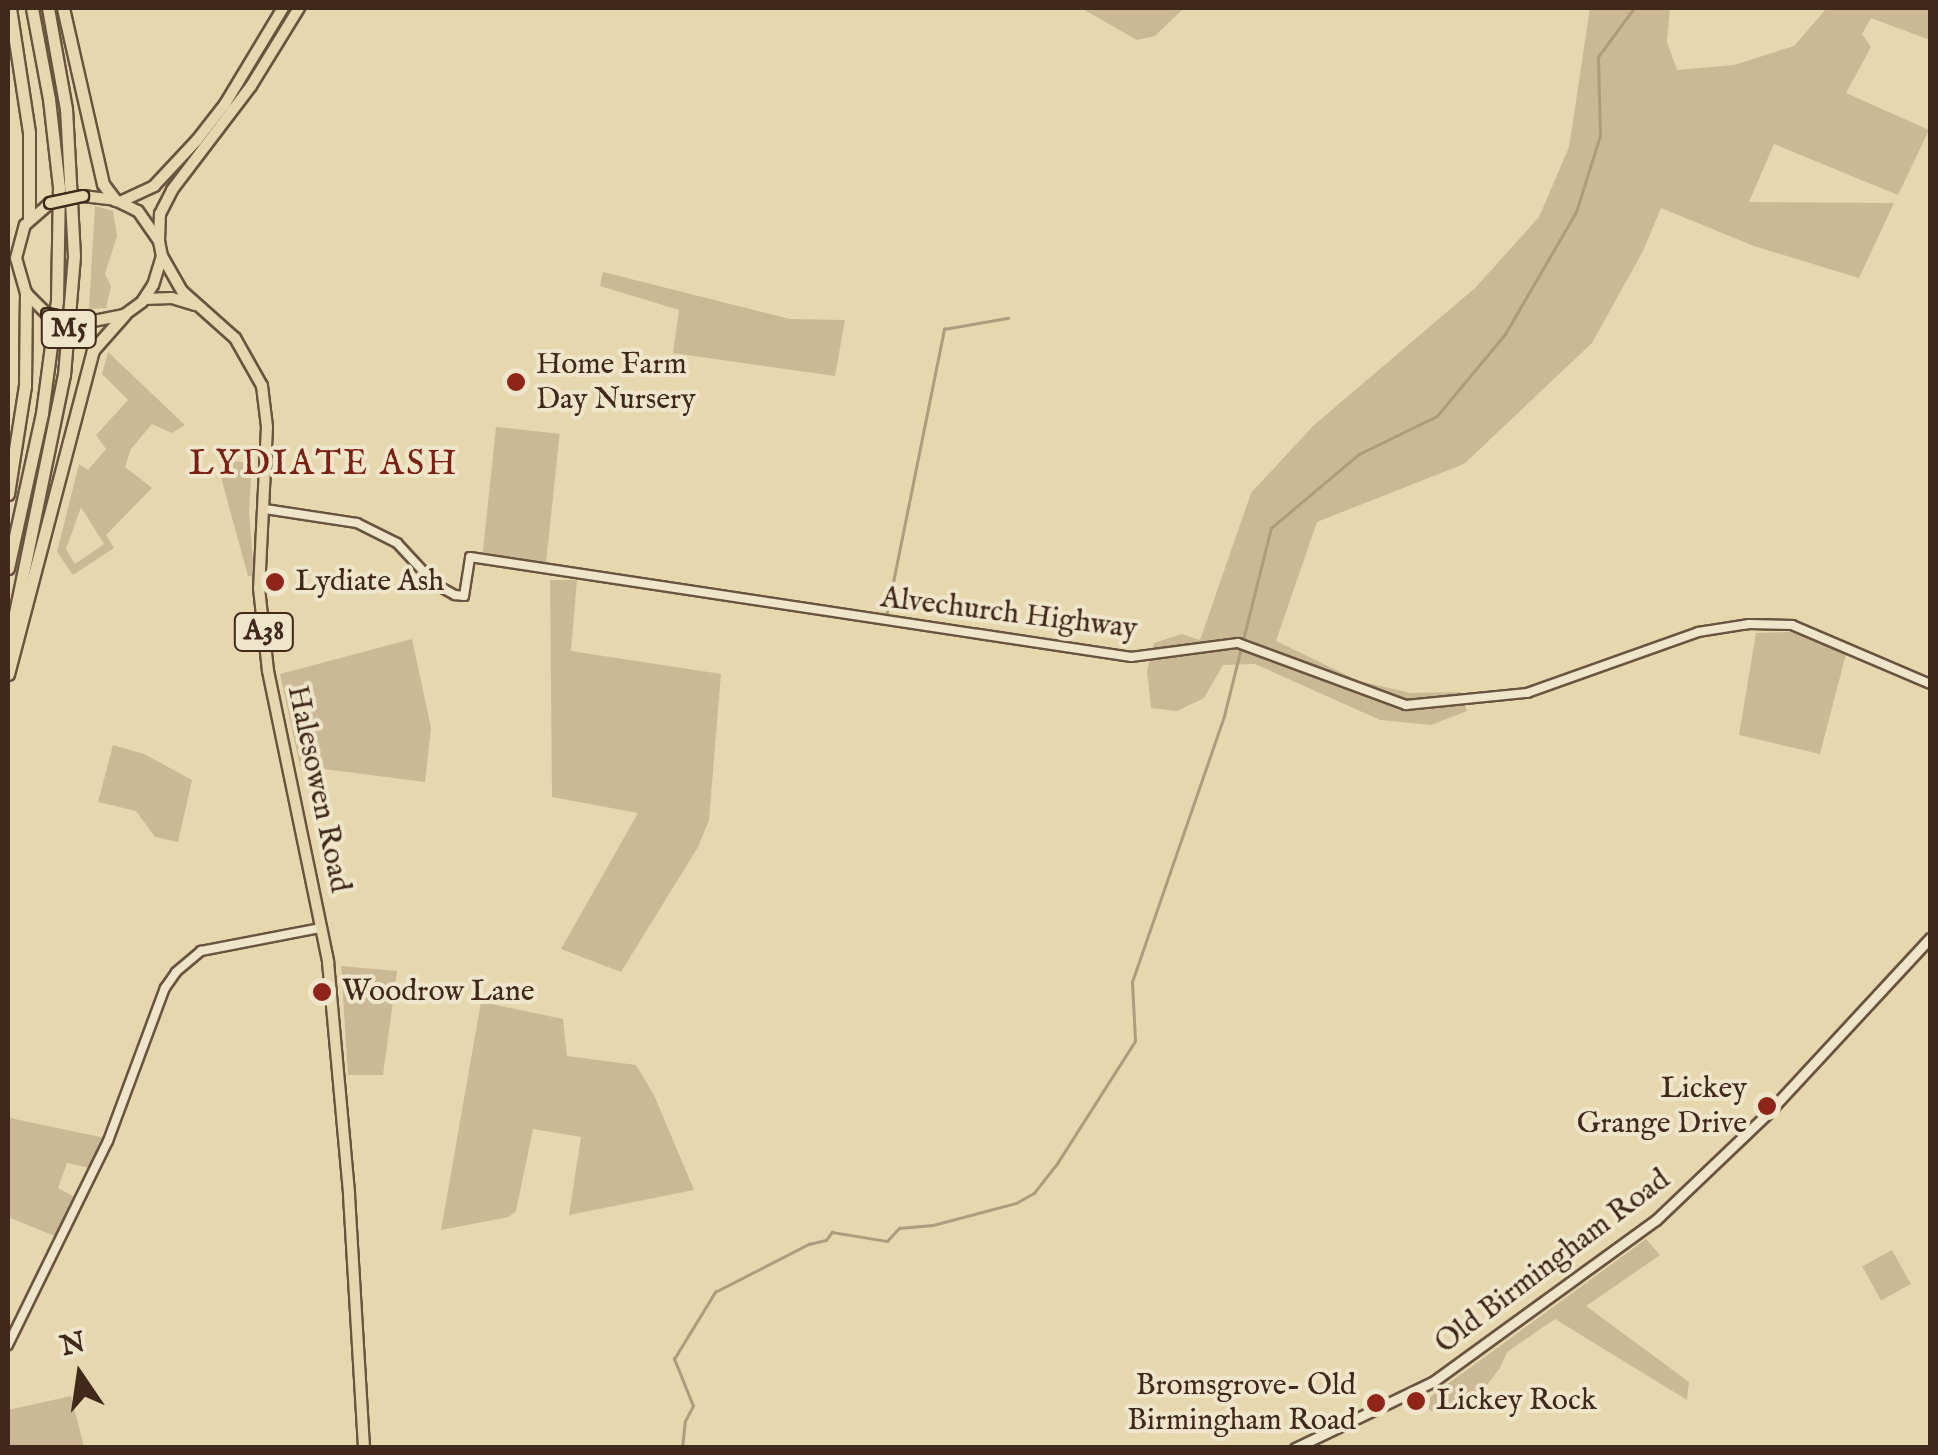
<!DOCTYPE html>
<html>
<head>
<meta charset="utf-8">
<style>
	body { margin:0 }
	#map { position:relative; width:1938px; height:1455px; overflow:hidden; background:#e7d7ae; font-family:"IM FELL English",serif }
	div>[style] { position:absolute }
	.green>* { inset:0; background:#cbb995; transform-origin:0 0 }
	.stream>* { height:2.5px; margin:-1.25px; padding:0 1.25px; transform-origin:1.25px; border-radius:1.25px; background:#ae9c7c }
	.roads { filter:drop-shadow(2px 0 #6a543f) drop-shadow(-2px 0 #6a543f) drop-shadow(0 2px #6a543f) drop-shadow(0 -2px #6a543f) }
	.tertiary>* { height:8px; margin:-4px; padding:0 4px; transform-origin:4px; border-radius:4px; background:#efe5ca }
	.secondary>* { height:9px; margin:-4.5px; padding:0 4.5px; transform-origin:4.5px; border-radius:4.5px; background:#efe5ca }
	.trunk>* { height:10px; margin:-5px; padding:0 5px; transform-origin:5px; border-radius:5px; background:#e7d7ae }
	.motorway>* { height:11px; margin:-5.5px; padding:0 5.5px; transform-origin:5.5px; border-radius:5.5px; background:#e7d7ae }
	.bridges { filter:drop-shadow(2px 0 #40281a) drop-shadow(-2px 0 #40281a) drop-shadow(0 2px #40281a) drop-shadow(0 -2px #40281a) }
	.trunk-bridge>* { height:10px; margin:-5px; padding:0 5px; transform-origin:5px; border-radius:5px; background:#e7d7ae }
	.dots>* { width:28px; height:28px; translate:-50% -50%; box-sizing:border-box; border:5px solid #efe5ca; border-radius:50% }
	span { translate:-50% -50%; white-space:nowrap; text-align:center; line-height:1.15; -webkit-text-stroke:8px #efe5ca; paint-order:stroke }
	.shield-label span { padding:2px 8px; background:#efe5ca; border:2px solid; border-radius:8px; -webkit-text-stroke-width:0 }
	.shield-label { font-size:28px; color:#40281a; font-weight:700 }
	.poi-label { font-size:30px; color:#40281a }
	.left { translate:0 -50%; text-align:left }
	.right { translate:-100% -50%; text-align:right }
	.street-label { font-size:30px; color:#40281a }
	.quarter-label { font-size:35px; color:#7a1f14; letter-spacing:2.5px }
	.frame { position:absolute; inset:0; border:10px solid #40281a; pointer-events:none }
	.north { position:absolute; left:30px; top:1325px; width:100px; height:100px; -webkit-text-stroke:8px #efe5ca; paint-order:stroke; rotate:347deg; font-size:28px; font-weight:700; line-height:40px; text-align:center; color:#40281a }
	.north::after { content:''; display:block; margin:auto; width:35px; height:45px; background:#40281a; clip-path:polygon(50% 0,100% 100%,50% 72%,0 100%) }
</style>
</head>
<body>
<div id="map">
	<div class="green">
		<div style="clip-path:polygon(1081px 8px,1184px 8px,1155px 36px,1137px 40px)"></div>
		<div style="clip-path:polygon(1590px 8px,1670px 8px,1667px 42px,1677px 70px,1734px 65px,1794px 46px,1827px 8px,1930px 8px,1930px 40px,1871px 18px,1862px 34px,1871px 47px,1846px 93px,1929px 130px,1898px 195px,1774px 144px,1749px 202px,1894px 203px,1859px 278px,1754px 246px,1661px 208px,1643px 251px,1592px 343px,1464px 464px,1317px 522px,1276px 641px,1359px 681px,1411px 693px,1460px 692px,1467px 711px,1431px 725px,1380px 720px,1255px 664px,1223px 665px,1204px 698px,1177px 711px,1151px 708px,1147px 671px,1154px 643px,1182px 634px,1200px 640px,1251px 493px,1313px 426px,1475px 288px,1539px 217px,1569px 147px)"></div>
		<div style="clip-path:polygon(95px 206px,113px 211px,117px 236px,105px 274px,111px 286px,106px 308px,89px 309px)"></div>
		<div style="clip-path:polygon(603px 272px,790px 319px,845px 320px,835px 376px,673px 353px,679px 310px,600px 286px)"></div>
		<div style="clip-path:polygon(evenodd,108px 352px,185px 425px,172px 433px,152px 424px,131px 449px,125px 467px,152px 488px,106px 535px,114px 548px,73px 575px,57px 552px,79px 464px,88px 470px,106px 449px,96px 435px,128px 400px,102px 374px,108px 352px,81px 507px,104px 544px,75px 564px,66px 549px,81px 507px)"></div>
		<div style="left:496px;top:427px;width:64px;height:132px;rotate:6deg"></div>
		<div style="clip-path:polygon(224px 459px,252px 464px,249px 511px,254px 576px,248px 576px,219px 470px)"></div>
		<div style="clip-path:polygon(550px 580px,577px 580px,571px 651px,721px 674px,709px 820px,698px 847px,621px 972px,561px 949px,638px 813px,552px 797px)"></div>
		<div style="clip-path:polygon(1790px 632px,1846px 654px,1820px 754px,1739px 735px,1756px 633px)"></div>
		<div style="clip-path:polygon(412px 639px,431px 728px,425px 782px,300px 766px,280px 674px)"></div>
		<div style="clip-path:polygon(113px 745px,144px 754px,192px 780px,178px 842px,155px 837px,136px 811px,98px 802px)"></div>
		<div style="clip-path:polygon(341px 966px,397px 971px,383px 1075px,348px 1075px)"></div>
		<div style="clip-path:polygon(481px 1002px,563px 1019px,567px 1056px,636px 1065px,654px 1095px,694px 1190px,569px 1215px,581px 1137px,533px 1129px,516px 1211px,509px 1217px,441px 1230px)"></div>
		<div style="clip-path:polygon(10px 1118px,105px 1138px,90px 1168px,67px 1163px,58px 1188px,76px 1198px,57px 1237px,8px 1217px)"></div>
		<div style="clip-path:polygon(1646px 1239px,1660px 1255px,1586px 1306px,1689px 1382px,1687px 1400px,1555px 1319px,1507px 1352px,1500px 1368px,1471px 1406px,1450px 1413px,1431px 1411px,1423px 1402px)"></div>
		<div style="left:1892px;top:1250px;width:39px;height:34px;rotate:61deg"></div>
		<div style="clip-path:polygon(71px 1396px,84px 1447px,8px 1447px,8px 1410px)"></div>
	</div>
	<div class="stream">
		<div style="left:886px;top:617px;width:294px;rotate:-78.6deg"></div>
		<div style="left:944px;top:329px;width:65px;rotate:-9.8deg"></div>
		<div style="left:682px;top:1448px;width:27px;rotate:-84deg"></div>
		<div style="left:685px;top:1421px;width:17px;rotate:-62deg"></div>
		<div style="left:693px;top:1406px;width:51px;rotate:-112deg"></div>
		<div style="left:674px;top:1359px;width:79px;rotate:-58.5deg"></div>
		<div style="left:715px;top:1292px;width:106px;rotate:-27.1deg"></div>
		<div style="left:809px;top:1244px;width:17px;rotate:-13deg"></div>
		<div style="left:826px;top:1240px;width:10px;rotate:-53deg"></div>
		<div style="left:832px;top:1232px;width:56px;rotate:9.3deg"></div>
		<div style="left:887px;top:1241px;width:18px;rotate:-47deg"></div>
		<div style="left:899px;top:1228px;width:34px;rotate:-5deg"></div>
		<div style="left:933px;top:1225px;width:86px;rotate:-14.8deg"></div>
		<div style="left:1016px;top:1203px;width:21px;rotate:-29deg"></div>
		<div style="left:1034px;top:1193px;width:39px;rotate:-52deg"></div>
		<div style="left:1058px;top:1162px;width:143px;rotate:-57.5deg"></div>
		<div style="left:1135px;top:1041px;width:59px;rotate:-92.9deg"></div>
		<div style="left:1132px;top:982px;width:281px;rotate:-70.9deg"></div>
		<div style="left:1224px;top:716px;width:194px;rotate:-76deg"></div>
		<div style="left:1271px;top:528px;width:115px;rotate:-40.1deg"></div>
		<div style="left:1359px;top:454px;width:87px;rotate:-26deg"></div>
		<div style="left:1437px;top:416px;width:107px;rotate:-50.3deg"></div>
		<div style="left:1505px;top:334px;width:141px;rotate:-59.8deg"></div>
		<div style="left:1576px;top:212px;width:80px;rotate:-72.5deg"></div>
		<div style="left:1600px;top:136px;width:79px;rotate:-91.5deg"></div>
		<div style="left:1598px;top:57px;width:61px;rotate:-53.7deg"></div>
	</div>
	<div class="roads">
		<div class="tertiary">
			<div style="left:265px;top:509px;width:93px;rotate:8.7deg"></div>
			<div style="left:357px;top:523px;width:45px;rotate:26.6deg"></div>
			<div style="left:397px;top:543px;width:56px;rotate:47.2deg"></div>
			<div style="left:435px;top:584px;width:23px;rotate:29deg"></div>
			<div style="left:455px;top:595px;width:9px;rotate:6deg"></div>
			<div style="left:464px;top:596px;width:39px;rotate:-81deg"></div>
			<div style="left:470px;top:557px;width:669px;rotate:8.6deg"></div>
			<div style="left:1131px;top:657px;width:108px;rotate:-7.5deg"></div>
			<div style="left:1238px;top:643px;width:179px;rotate:20.3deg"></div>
			<div style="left:1406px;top:705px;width:122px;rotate:-5.7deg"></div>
			<div style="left:1527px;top:693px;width:182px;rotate:-19.6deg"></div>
			<div style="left:1698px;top:632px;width:52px;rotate:-8.9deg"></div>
			<div style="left:1749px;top:624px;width:43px;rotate:1.3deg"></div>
			<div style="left:1792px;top:625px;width:150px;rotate:23.1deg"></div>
			<div style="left:8px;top:1345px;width:227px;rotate:-63.9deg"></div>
			<div style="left:108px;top:1141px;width:163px;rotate:-69.6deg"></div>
			<div style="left:165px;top:988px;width:19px;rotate:-55deg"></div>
			<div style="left:176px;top:972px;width:33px;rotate:-40deg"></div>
			<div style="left:201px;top:951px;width:122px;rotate:-10.9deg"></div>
		</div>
		<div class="secondary">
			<div style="left:1295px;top:1448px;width:154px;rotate:-25.7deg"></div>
			<div style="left:1434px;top:1381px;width:274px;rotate:-36deg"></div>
			<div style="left:1656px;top:1220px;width:153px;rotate:-43.7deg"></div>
			<div style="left:1767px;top:1114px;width:240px;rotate:-47.2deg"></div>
		</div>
		<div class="trunk">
			<div style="left:83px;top:196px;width:32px;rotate:7deg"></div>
			<div style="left:115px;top:200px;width:25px;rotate:26deg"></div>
			<div style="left:138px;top:211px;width:37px;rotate:55deg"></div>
			<div style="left:159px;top:241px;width:15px;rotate:79deg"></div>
			<div style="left:162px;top:256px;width:30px;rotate:107deg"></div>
			<div style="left:153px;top:285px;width:20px;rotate:123deg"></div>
			<div style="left:142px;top:302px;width:22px;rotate:144deg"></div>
			<div style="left:124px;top:315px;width:37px;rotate:169deg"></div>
			<div style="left:120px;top:202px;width:38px;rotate:-25deg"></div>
			<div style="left:154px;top:186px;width:63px;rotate:-46.9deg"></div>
			<div style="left:197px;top:140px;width:46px;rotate:-52.1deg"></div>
			<div style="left:225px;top:104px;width:112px;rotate:-58.9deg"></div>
			<div style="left:159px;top:241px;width:27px;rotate:-88deg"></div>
			<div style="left:160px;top:214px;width:27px;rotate:-63deg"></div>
			<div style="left:172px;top:190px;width:131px;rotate:-52.8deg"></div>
			<div style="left:251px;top:86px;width:92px;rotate:-58.4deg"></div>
			<div style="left:162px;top:256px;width:40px;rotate:60.3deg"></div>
			<div style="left:182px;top:291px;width:71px;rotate:41.6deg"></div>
			<div style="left:235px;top:338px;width:55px;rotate:60.6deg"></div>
			<div style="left:262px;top:386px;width:41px;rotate:83deg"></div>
			<div style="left:267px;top:427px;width:161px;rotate:92.8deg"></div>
			<div style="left:259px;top:588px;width:83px;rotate:83.8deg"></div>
			<div style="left:268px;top:671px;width:297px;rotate:78.3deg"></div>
			<div style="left:328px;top:962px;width:234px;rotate:84.8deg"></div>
			<div style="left:349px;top:1195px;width:253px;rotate:86.6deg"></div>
			<div style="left:144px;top:299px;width:28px;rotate:-2deg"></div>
			<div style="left:172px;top:298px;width:24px;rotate:17deg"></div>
			<div style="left:47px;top:314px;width:30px;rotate:-135deg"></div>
			<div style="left:26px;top:293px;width:36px;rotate:-106deg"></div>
			<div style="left:16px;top:258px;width:34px;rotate:-75deg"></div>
			<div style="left:25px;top:225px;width:33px;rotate:-41deg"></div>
		</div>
		<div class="motorway">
			<div style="left:10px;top:8px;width:125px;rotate:81.3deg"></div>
			<div style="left:29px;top:132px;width:86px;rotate:90deg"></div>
			<div style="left:63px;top:8px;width:180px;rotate:77.2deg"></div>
			<div style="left:103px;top:184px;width:20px;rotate:53deg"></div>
			<div style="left:8px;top:494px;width:109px;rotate:-81.1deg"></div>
			<div style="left:25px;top:386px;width:93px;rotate:-89.4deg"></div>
			<div style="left:8px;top:568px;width:159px;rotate:-77.6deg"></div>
			<div style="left:42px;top:413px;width:114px;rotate:-82.4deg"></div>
			<div style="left:57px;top:300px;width:113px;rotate:-89deg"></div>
			<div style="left:59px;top:187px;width:89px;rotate:-96.5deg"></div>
			<div style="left:49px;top:99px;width:93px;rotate:-100.6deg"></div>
			<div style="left:8px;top:647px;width:278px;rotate:-78.4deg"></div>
			<div style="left:64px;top:375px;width:119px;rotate:-85.2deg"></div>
			<div style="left:74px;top:256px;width:147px;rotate:-93.1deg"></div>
			<div style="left:66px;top:109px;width:103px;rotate:-100.1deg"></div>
			<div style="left:8px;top:674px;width:335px;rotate:-75.3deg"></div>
			<div style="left:93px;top:350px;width:47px;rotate:-48.5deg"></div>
		</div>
	</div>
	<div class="bridges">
		<div class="trunk-bridge">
			<div style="left:50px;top:203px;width:34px;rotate:-12deg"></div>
			<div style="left:47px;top:314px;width:42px;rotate:11deg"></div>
		</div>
	</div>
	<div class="dots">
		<div style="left:516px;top:382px;background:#8f2418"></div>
		<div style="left:275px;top:582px;background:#8f2418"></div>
		<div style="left:322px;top:992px;background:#8f2418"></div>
		<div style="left:1767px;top:1106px;background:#8f2418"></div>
		<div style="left:1416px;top:1401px;background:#8f2418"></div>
		<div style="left:1376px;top:1403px;background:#8f2418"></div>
	</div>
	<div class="shield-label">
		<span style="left:69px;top:329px">M5</span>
		<span style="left:264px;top:632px">A38</span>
	</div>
	<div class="poi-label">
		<span class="left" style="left:536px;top:382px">Home Farm<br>Day Nursery</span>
		<span class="left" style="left:295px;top:582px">Lydiate Ash</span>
		<span class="left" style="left:342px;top:992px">Woodrow Lane</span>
		<span class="right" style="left:1747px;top:1106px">Lickey<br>Grange Drive</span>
		<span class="right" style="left:1356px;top:1403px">Bromsgrove- Old<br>Birmingham Road</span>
		<span class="left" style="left:1436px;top:1401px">Lickey Rock</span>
	</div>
	<div class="street-label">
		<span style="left:1009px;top:614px;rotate:7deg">Alvechurch Highway</span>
		<span style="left:318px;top:789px;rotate:78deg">Halesowen Road</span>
		<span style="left:1553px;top:1262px;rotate:-37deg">Old Birmingham Road</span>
	</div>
	<div class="quarter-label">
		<span style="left:324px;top:465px">LYDIATE ASH</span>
	</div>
	<div class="frame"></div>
	<div class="north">N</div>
</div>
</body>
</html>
